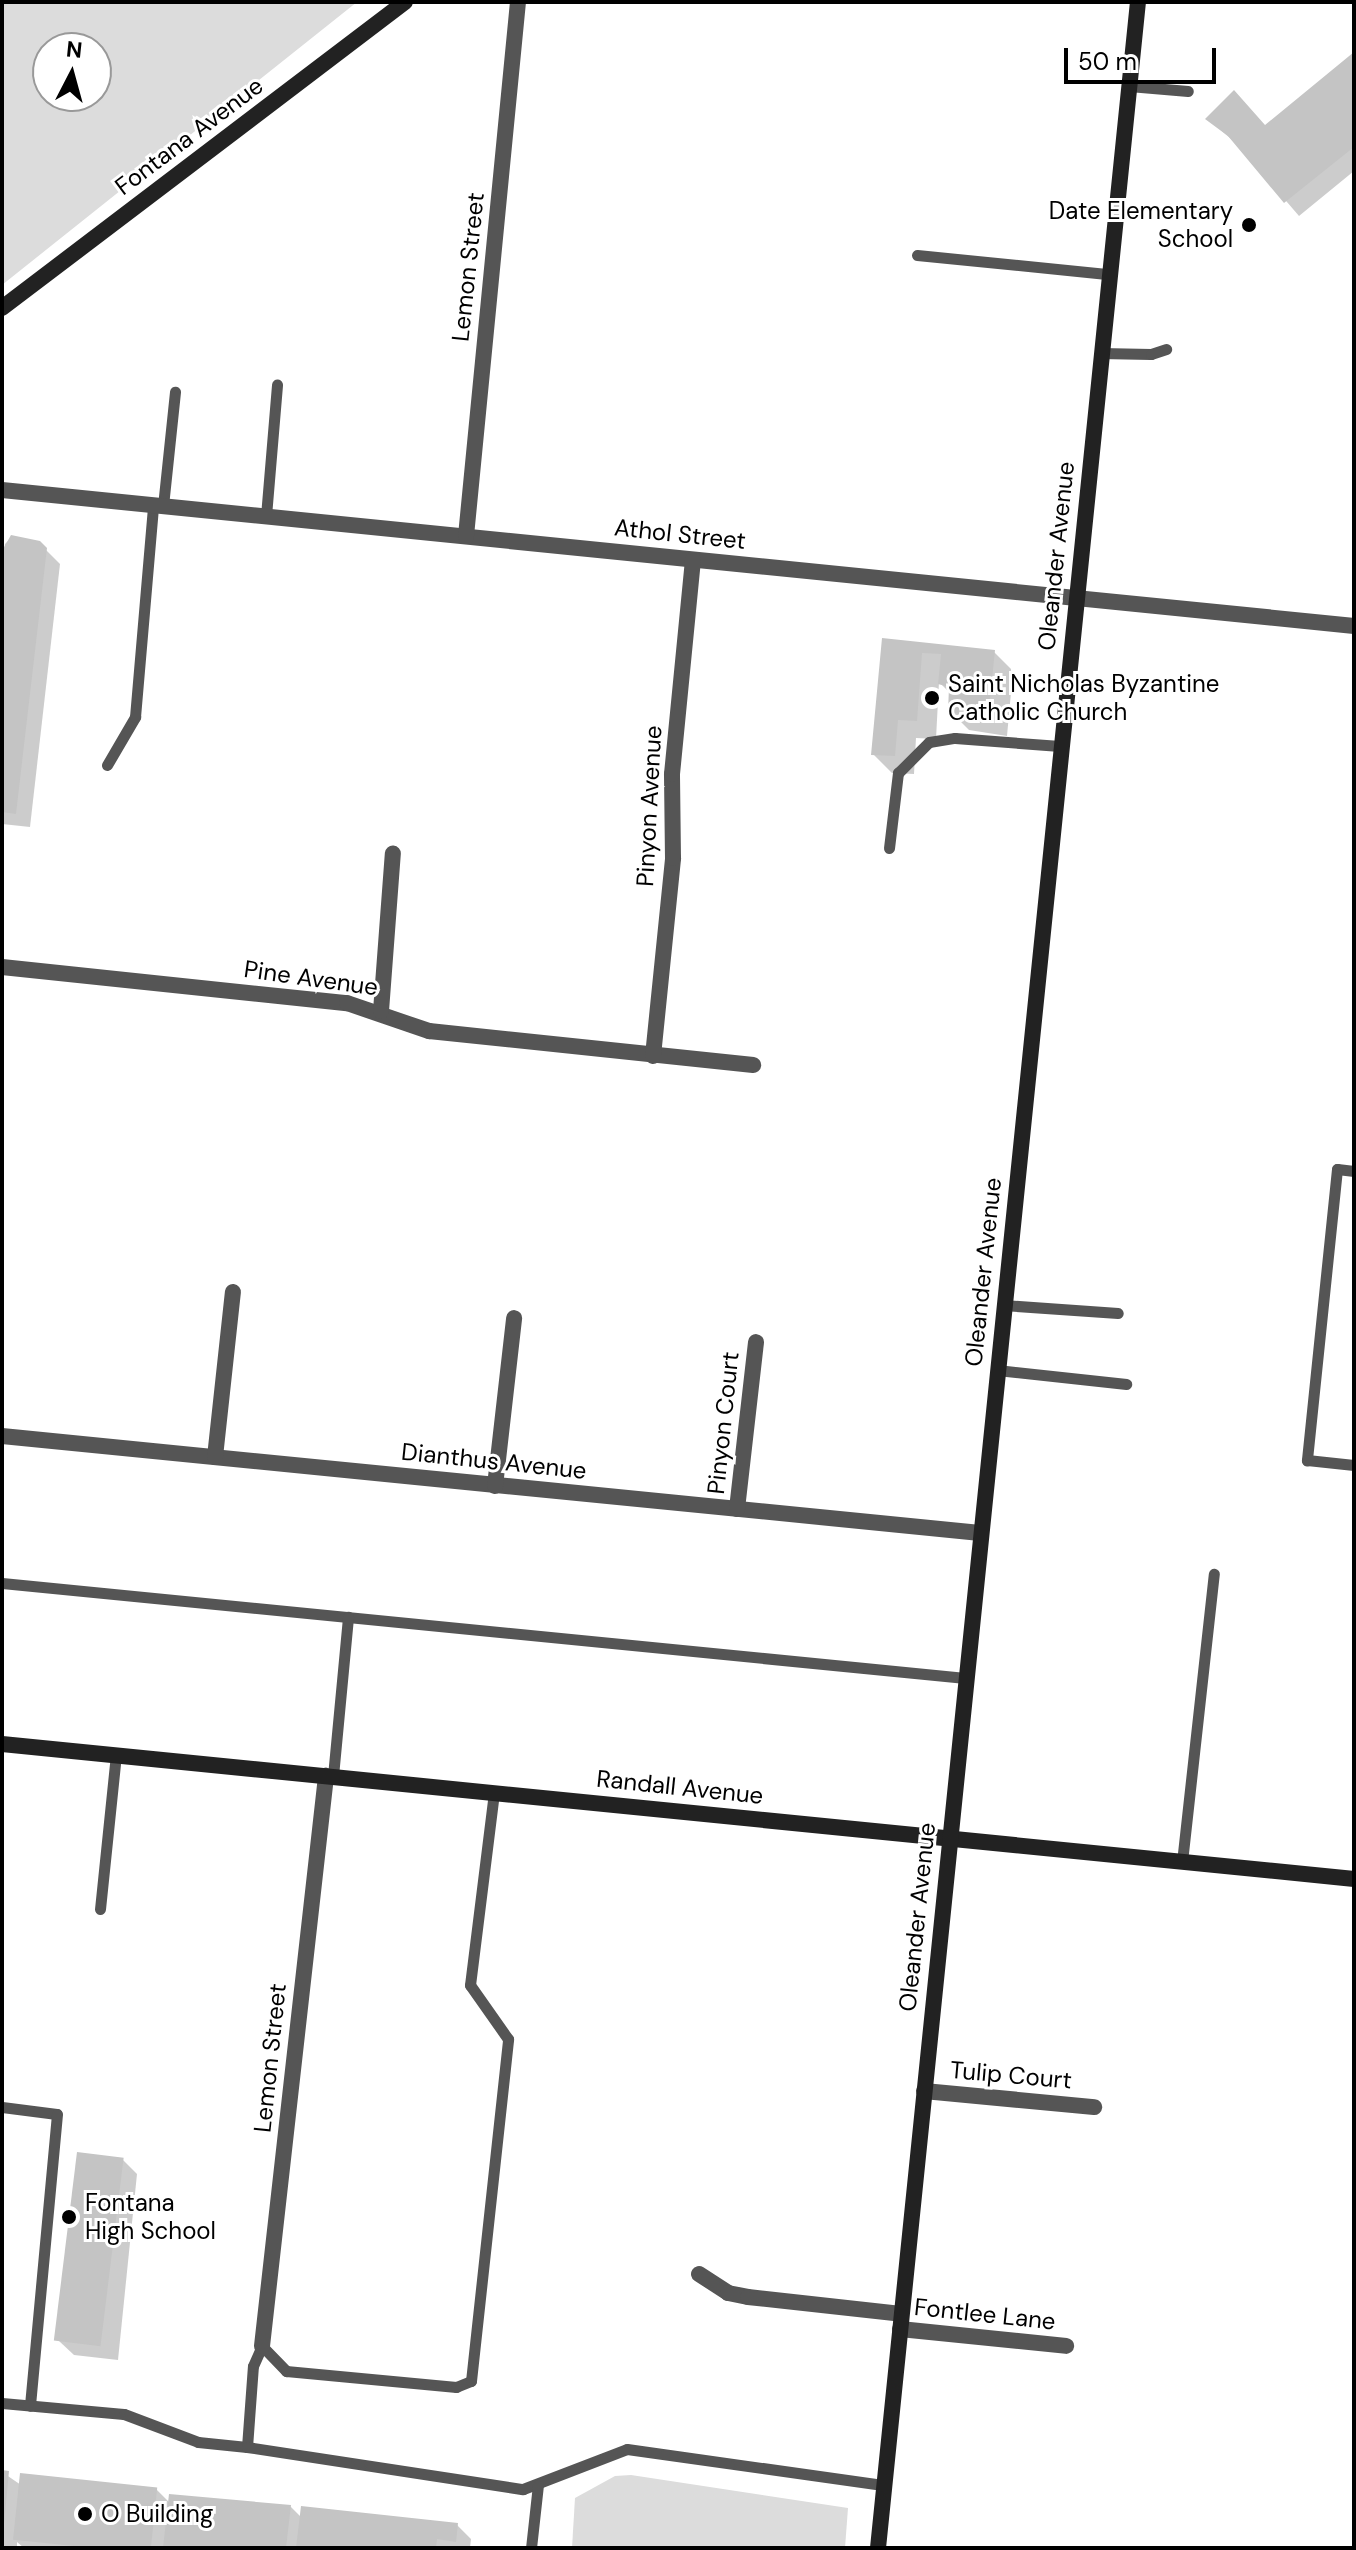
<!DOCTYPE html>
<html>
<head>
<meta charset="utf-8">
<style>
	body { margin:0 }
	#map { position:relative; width:1356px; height:2550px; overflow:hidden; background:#fff; font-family:"DM Sans",sans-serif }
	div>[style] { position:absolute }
	.green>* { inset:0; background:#dcdcdc }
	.shadow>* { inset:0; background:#0003 }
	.building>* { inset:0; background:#c4c4c4; transform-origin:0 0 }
	.lane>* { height:11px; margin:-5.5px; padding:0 5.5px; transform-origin:5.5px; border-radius:5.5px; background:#555 }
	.street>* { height:16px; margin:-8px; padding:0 8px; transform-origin:8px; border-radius:8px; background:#555 }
	.secondary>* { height:16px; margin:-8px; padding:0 8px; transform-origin:8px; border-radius:8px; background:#222 }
	.dots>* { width:22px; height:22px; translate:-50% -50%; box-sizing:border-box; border:4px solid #fff; border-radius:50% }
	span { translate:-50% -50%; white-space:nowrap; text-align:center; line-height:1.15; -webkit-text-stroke:6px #fff; paint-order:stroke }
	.street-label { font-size:24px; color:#000 }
	.poi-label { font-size:24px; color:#000 }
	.right { translate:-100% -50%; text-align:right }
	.left { translate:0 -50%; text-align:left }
	.frame { position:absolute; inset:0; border:4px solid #000; pointer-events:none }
	.north { position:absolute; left:32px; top:32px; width:80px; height:80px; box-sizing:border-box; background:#fff; border:2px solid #999; border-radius:50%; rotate:6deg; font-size:22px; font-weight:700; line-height:32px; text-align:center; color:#000 }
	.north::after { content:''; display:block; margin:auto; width:28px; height:36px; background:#000; clip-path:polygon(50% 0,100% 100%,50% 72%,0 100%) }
	.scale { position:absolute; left:1064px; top:48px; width:152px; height:36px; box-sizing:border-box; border:4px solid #000; border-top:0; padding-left:10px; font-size:24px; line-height:28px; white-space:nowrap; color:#000; -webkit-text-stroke:6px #fff; paint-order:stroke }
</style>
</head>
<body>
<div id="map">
	<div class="green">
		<div style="clip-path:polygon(evenodd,2px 2px,357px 2px,2px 285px,2px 2px,48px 48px,96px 48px,96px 96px,48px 96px,48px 48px)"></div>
		<div style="clip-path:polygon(631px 2475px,848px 2508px,845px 2548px,572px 2548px,575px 2498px,615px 2476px)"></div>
	</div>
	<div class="shadow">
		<div style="clip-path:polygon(1354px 55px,1354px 171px,1299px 216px,1238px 145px,1208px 119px,1266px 127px)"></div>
		<div style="clip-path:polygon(11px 538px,39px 543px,60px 564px,30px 827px,2px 824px,2px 567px,5px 544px)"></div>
		<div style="clip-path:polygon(884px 640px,994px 652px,1013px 671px,1007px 736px,969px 730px,950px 711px,951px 694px,939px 682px,936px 739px,916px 738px,914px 774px,892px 773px,873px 754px)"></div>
		<div style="clip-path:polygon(123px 2160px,137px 2174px,118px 2360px,74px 2355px,59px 2341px)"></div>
		<div style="clip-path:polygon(2px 2472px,21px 2485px,156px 2489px,170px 2503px,290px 2506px,302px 2518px,457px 2525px,471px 2539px,470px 2548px,24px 2548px,17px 2542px,17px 2548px,2px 2548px)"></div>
	</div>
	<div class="building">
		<div style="clip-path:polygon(1354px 52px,1354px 147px,1284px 203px,1228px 136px,1205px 119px,1234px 90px,1265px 125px)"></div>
		<div style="clip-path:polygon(11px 535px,40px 541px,47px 548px,16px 814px,2px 812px,2px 551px)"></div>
		<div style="clip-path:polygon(882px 638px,995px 650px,988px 718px,948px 712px,949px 687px,938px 684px,941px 654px,922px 653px,917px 721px,898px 720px,895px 756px,871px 755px)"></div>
		<div style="left:77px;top:2152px;width:47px;height:190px;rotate:7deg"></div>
		<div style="clip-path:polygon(2px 2470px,9px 2471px,4px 2524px,2px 2524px)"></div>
		<div style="left:20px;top:2473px;width:138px;height:67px;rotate:6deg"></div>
		<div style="clip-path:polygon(169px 2494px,291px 2505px,286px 2548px,163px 2548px)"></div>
		<div style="clip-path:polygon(301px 2506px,458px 2523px,456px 2542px,437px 2539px,436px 2548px,296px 2548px)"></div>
	</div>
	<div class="lane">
		<div style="left:1129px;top:86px;width:59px;rotate:4.8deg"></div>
		<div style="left:917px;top:255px;width:193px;rotate:5.7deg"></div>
		<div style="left:1100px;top:353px;width:51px;rotate:1.1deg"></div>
		<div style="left:1151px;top:354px;width:16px;rotate:-18deg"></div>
		<div style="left:163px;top:506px;width:115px;rotate:-84deg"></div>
		<div style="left:266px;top:516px;width:132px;rotate:-85.2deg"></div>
		<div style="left:107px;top:765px;width:56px;rotate:-59.7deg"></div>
		<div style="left:135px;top:717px;width:213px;rotate:-85.1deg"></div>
		<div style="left:889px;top:848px;width:76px;rotate:-83.2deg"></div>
		<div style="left:898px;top:773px;width:44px;rotate:-45deg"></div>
		<div style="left:929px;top:742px;width:26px;rotate:-9deg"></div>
		<div style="left:955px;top:738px;width:105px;rotate:4.4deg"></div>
		<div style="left:1354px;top:1171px;width:17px;rotate:-173deg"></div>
		<div style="left:1337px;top:1169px;width:293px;rotate:95.9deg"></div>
		<div style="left:1307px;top:1460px;width:47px;rotate:6.1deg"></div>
		<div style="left:1003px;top:1305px;width:115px;rotate:4deg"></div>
		<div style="left:997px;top:1370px;width:130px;rotate:6.2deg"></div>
		<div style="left:2px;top:1583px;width:968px;rotate:5.63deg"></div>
		<div style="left:333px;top:1776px;width:160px;rotate:-84.6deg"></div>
		<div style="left:1182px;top:1862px;width:290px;rotate:-83.7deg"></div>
		<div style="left:100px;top:1909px;width:155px;rotate:-84.1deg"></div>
		<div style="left:2px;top:2107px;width:55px;rotate:7.3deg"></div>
		<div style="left:57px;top:2114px;width:293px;rotate:95.3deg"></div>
		<div style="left:2px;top:2403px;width:122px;rotate:5.2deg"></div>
		<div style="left:124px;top:2414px;width:79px;rotate:20.7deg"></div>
		<div style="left:198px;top:2442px;width:49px;rotate:5.8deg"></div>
		<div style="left:247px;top:2447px;width:81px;rotate:-85.8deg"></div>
		<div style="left:253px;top:2366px;width:22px;rotate:-66deg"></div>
		<div style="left:262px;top:2346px;width:35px;rotate:46deg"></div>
		<div style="left:286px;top:2371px;width:171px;rotate:5.4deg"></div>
		<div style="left:456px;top:2387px;width:16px;rotate:-22deg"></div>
		<div style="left:471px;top:2381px;width:344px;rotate:-83.8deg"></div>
		<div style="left:508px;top:2039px;width:66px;rotate:-125.1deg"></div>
		<div style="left:470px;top:1985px;width:194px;rotate:-82.9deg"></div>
		<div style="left:247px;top:2447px;width:279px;rotate:8.7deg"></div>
		<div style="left:523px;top:2489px;width:111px;rotate:-21deg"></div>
		<div style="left:627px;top:2449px;width:260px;rotate:8deg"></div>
		<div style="left:531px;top:2548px;width:63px;rotate:-83.7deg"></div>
	</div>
	<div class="street">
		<div style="left:2px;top:490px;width:1359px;rotate:5.74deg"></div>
		<div style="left:466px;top:536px;width:537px;rotate:-84.44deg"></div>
		<div style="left:2px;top:967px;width:347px;rotate:6deg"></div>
		<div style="left:347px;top:1003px;width:87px;rotate:18.9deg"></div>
		<div style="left:429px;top:1031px;width:326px;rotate:6deg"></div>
		<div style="left:381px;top:1011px;width:158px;rotate:-85.7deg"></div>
		<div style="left:653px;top:1056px;width:199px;rotate:-84.2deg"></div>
		<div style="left:673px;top:858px;width:84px;rotate:-90.7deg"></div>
		<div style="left:672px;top:774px;width:215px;rotate:-84.4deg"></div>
		<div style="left:2px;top:1436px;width:983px;rotate:5.66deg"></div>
		<div style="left:215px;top:1457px;width:166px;rotate:-83.8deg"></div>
		<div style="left:495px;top:1486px;width:169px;rotate:-83.5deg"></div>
		<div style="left:737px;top:1509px;width:168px;rotate:-83.5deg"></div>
		<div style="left:924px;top:2091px;width:171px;rotate:5.4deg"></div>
		<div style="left:699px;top:2274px;width:35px;rotate:33deg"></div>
		<div style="left:728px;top:2293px;width:20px;rotate:11deg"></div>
		<div style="left:748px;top:2297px;width:154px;rotate:6.3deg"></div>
		<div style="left:900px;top:2329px;width:167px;rotate:5.8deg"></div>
		<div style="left:262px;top:2346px;width:574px;rotate:-83.59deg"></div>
	</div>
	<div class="secondary">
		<div style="left:2px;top:308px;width:506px;rotate:-37.21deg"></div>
		<div style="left:2px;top:1744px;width:1359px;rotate:5.7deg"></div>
		<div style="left:878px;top:2548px;width:2559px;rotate:-84.17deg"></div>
	</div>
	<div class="dots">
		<div style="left:1249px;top:225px;background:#000"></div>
		<div style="left:932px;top:698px;background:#000"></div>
		<div style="left:69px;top:2217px;background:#000"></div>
		<div style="left:85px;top:2514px;background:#000"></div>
	</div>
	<div class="street-label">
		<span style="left:189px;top:136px;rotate:-37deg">Fontana Avenue</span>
		<span style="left:468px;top:267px;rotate:-84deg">Lemon Street</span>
		<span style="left:680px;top:534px;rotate:6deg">Athol Street</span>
		<span style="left:1056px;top:556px;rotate:-84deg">Oleander Avenue</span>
		<span style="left:649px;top:806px;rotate:-87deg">Pinyon Avenue</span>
		<span style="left:311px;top:978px;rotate:8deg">Pine Avenue</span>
		<span style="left:983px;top:1272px;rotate:-84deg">Oleander Avenue</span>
		<span style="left:723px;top:1423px;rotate:-84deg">Pinyon Court</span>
		<span style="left:494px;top:1461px;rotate:6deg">Dianthus Avenue</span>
		<span style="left:680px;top:1787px;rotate:6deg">Randall Avenue</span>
		<span style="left:917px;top:1917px;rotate:-84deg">Oleander Avenue</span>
		<span style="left:270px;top:2058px;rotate:-84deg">Lemon Street</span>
		<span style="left:1011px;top:2075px;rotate:5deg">Tulip Court</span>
		<span style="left:985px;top:2314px;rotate:6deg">Fontlee Lane</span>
	</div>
	<div class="poi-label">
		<span class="right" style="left:1233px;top:225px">Date Elementary<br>School</span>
		<span class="left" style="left:948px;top:698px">Saint Nicholas Byzantine<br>Catholic Church</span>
		<span class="left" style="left:85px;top:2217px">Fontana<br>High School</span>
		<span class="left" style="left:101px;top:2514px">O Building</span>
	</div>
	<div class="frame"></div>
	<div class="north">N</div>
	<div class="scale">50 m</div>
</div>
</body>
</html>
